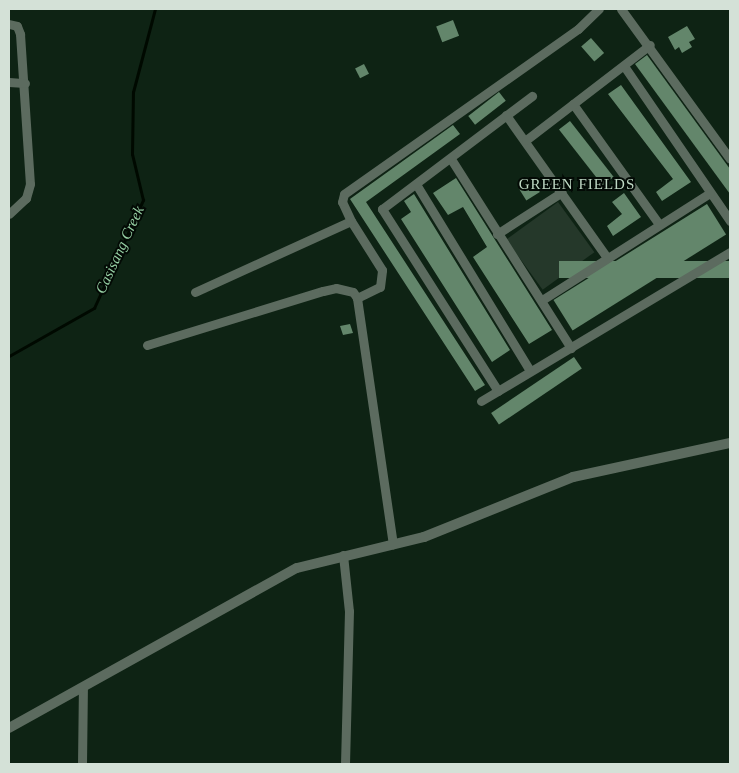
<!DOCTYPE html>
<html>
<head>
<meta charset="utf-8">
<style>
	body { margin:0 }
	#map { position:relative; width:739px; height:773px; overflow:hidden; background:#0e2314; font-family:"Times New Roman",serif }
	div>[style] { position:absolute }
	.green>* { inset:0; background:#25382a; transform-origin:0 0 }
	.stream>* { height:3px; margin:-1.5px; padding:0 1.5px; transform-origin:1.5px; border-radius:1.5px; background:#000900 }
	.building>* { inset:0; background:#63866b; transform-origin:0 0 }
	.minor>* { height:9px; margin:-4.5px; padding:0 4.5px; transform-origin:4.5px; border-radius:4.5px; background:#5c6b5f }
	.tertiary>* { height:10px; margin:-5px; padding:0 5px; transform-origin:5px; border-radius:5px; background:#5c6b5f }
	span { translate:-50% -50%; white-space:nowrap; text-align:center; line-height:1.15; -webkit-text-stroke:4px #030a05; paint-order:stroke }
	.neighbourhood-label { font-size:15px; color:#bed8c3; letter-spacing:1px }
	.water-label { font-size:15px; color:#97d1a5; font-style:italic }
	.frame { position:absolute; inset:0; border:10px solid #d4e1d7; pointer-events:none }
</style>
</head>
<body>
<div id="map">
	<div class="green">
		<div style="left:558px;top:202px;width:62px;height:64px;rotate:54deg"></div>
	</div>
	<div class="stream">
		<div style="left:9px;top:356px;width:98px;rotate:-29.5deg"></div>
		<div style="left:94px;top:308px;width:119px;rotate:-65.6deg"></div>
		<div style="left:143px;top:200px;width:47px;rotate:-103.4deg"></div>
		<div style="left:132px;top:154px;width:62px;rotate:-89.1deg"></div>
		<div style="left:133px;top:92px;width:86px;rotate:-75.2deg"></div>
	</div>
	<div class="building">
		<div style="left:453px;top:20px;width:17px;height:18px;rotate:69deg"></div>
		<div style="clip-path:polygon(687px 26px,695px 39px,689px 42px,692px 47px,682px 53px,679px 47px,675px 50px,668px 37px)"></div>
		<div style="left:591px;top:38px;width:20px;height:13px;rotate:49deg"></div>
		<div style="clip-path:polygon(647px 55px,730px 169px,730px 194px,635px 64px)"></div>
		<div style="left:364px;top:64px;width:11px;height:10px;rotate:63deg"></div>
		<div style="clip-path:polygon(621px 85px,691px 182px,662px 201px,656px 192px,673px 179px,608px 94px)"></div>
		<div style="left:499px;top:92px;width:11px;height:39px;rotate:52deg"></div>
		<div style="left:570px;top:121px;width:71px;height:14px;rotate:52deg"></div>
		<div style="clip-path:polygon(453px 125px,460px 134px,366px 202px,485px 385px,475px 391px,350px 199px)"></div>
		<div style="clip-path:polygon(456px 178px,552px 330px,529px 344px,473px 257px,487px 247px,463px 207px,448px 215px,433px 193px)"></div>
		<div style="left:533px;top:181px;width:13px;height:16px;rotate:58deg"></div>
		<div style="clip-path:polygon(624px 193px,641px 217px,613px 236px,607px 226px,622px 214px,612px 202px)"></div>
		<div style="clip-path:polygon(414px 194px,510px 350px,492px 362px,401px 219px,411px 212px,404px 201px)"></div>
		<div style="left:707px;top:204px;width:36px;height:181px;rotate:58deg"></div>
		<div style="left:730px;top:261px;width:17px;height:171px;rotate:90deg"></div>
		<div style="clip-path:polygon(350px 324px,353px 333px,343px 335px,340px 326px)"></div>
		<div style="left:574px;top:357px;width:14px;height:100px;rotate:56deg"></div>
	</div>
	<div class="minor">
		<div style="left:621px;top:9px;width:185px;rotate:54deg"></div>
		<div style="left:9px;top:24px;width:8px;rotate:14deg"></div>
		<div style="left:17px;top:26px;width:9px;rotate:69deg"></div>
		<div style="left:20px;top:34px;width:150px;rotate:86.2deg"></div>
		<div style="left:30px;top:184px;width:15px;rotate:106deg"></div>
		<div style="left:26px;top:198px;width:23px;rotate:137deg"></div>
		<div style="left:624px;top:66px;width:188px;rotate:55.6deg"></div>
		<div style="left:9px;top:82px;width:16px;rotate:4deg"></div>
		<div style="left:573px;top:104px;width:148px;rotate:54.4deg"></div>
		<div style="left:506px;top:115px;width:173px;rotate:54.7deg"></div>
		<div style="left:526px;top:140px;width:156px;rotate:-37.5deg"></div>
		<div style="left:451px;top:159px;width:224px;rotate:57.6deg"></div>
		<div style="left:416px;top:184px;width:219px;rotate:58.6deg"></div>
		<div style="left:497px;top:234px;width:77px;rotate:-32.9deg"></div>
		<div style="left:195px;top:292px;width:171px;rotate:-24.5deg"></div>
		<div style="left:357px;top:298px;width:25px;rotate:-26deg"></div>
		<div style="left:380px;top:287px;width:17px;rotate:-83deg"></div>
		<div style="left:382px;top:270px;width:58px;rotate:-122.3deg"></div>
		<div style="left:351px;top:221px;width:21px;rotate:-115deg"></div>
		<div style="left:342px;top:202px;width:8px;rotate:-76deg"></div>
		<div style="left:344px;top:194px;width:286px;rotate:-35.2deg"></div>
		<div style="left:578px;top:29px;width:29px;rotate:-44deg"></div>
		<div style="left:542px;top:300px;width:199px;rotate:-32.5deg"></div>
		<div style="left:147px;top:345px;width:184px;rotate:-17.1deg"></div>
		<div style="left:323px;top:291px;width:13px;rotate:-13deg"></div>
		<div style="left:336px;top:288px;width:17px;rotate:13deg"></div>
		<div style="left:353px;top:292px;width:7px;rotate:56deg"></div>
		<div style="left:357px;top:298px;width:249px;rotate:81.7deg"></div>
		<div style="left:498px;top:391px;width:216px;rotate:-122.5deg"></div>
		<div style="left:382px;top:209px;width:188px;rotate:-37deg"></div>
		<div style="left:481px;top:401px;width:290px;rotate:-30.9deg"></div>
		<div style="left:343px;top:555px;width:56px;rotate:83.9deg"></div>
		<div style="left:349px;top:611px;width:153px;rotate:91.5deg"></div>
		<div style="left:82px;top:764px;width:77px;rotate:-89.3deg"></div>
	</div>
	<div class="tertiary">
		<div style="left:9px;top:728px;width:329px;rotate:-29.1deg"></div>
		<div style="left:297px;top:568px;width:131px;rotate:-13.7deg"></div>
		<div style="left:424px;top:537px;width:161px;rotate:-21.9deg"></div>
		<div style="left:573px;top:477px;width:161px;rotate:-12.2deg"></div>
	</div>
	<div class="neighbourhood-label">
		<span style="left:577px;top:185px">GREEN FIELDS</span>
	</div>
	<div class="water-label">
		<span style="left:120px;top:250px;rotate:-65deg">Casisang Creek</span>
	</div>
	<div class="frame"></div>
</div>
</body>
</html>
